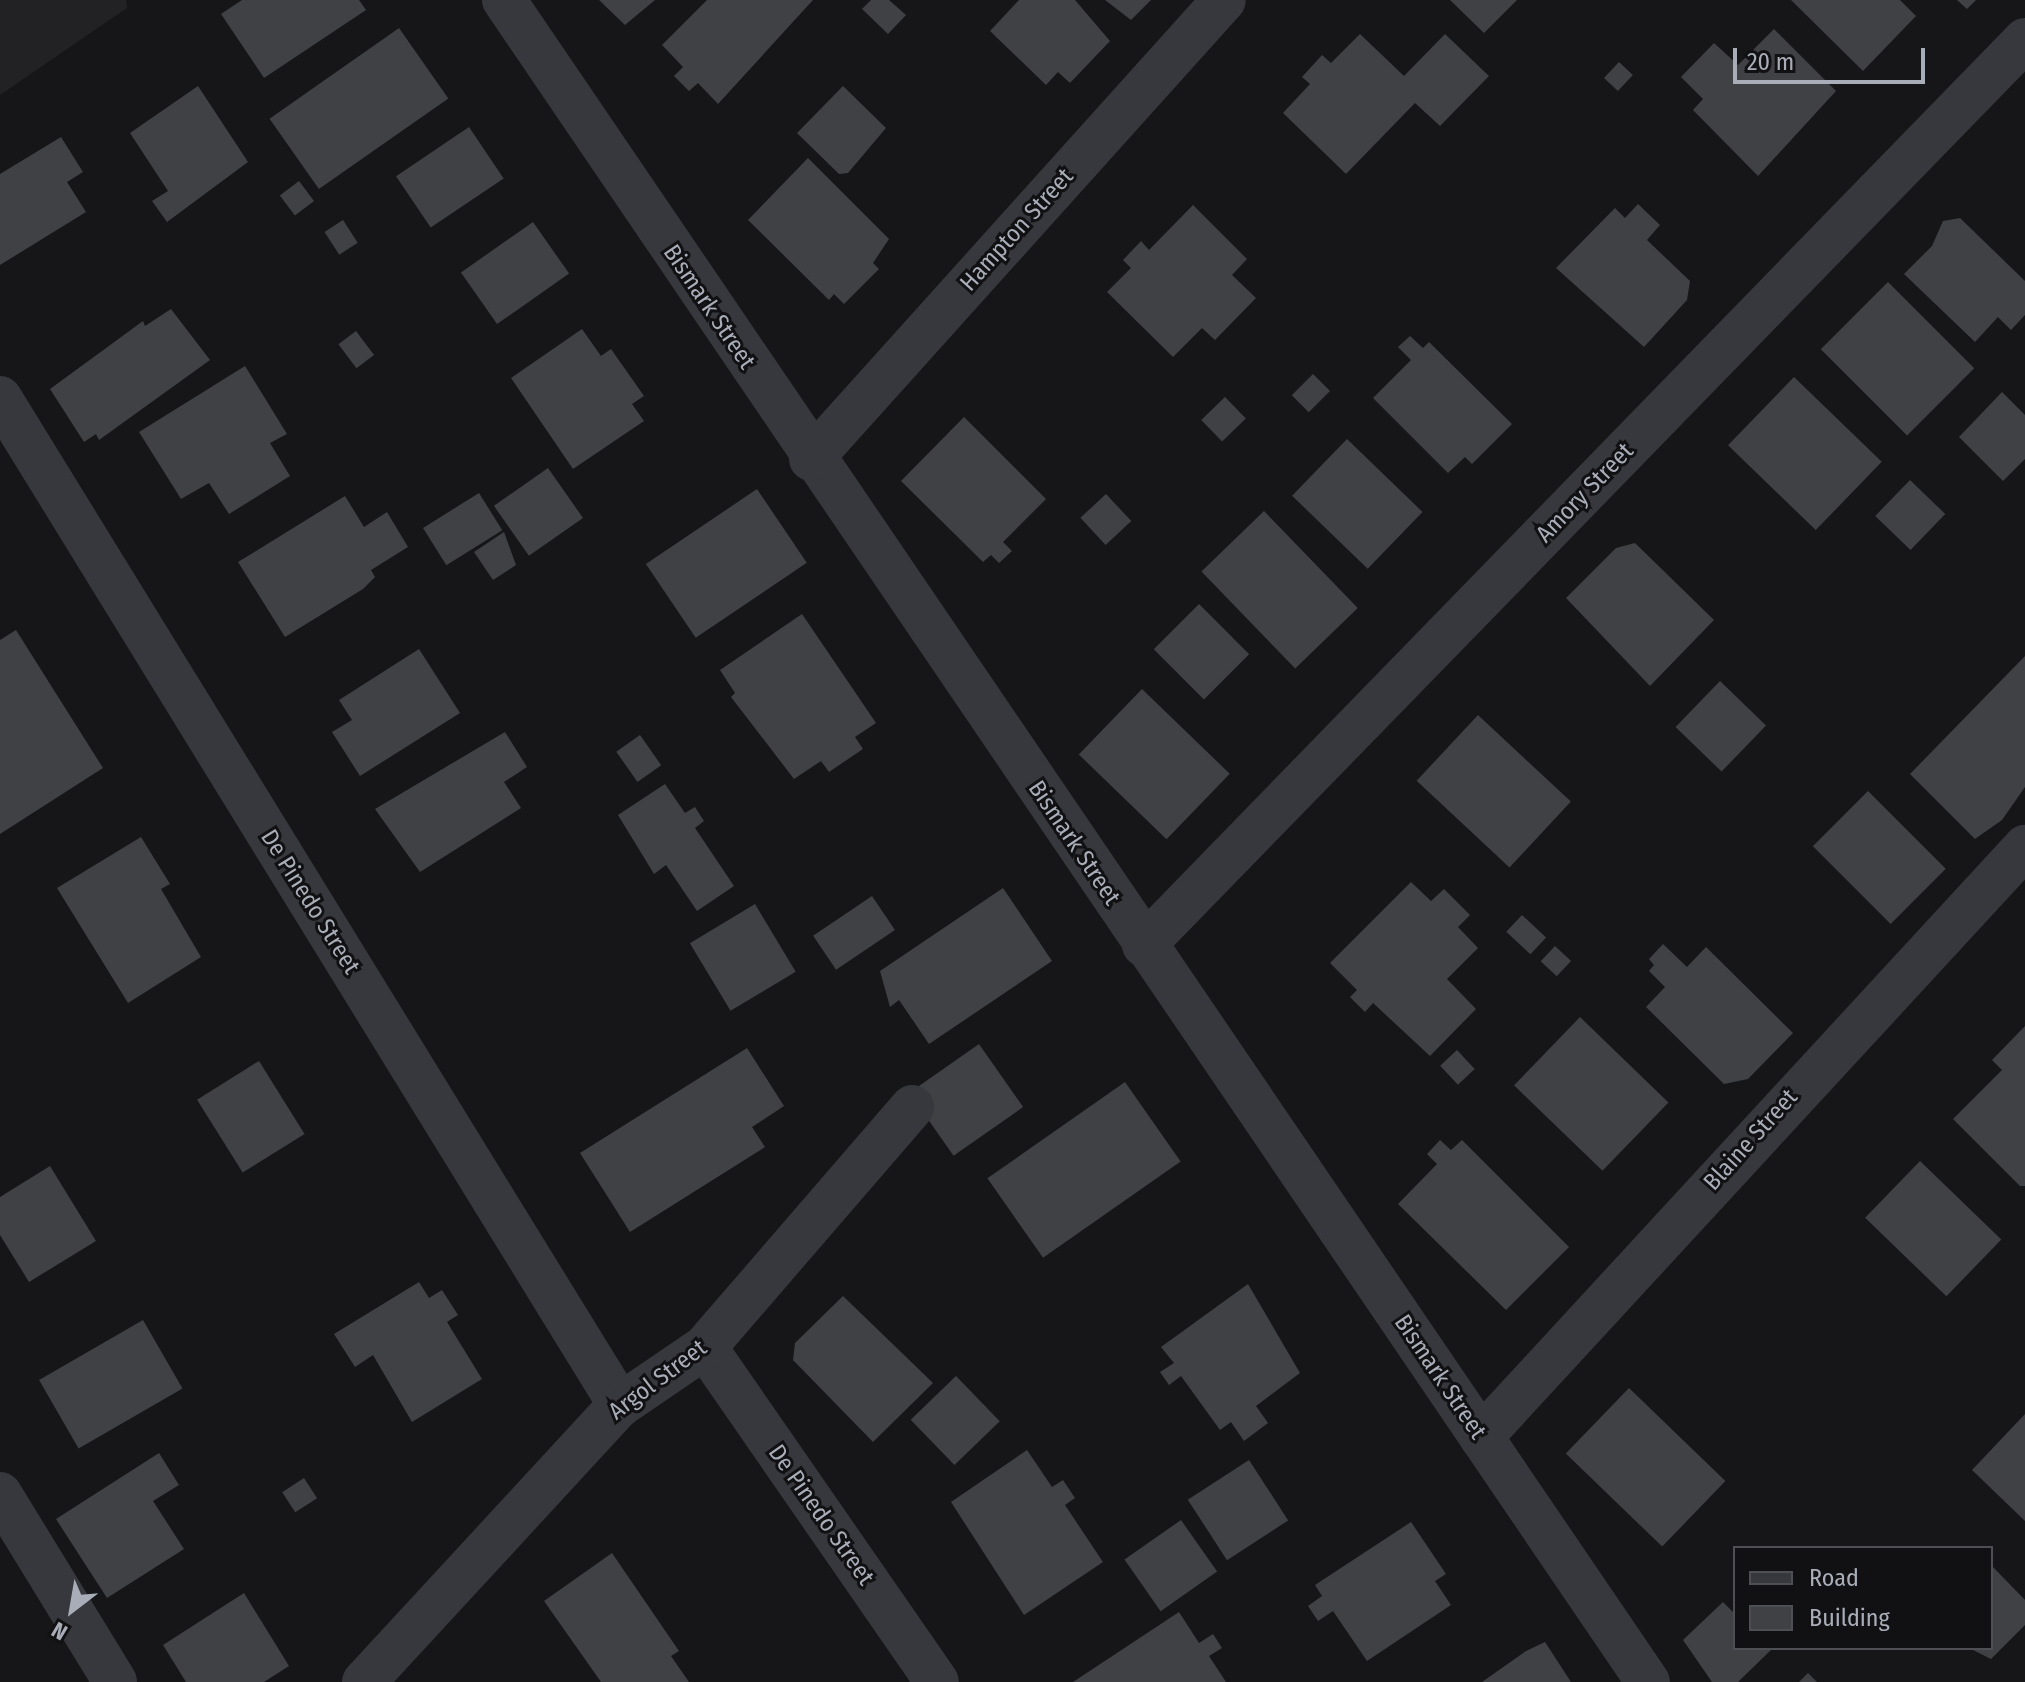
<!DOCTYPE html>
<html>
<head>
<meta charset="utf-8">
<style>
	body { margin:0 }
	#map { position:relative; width:2025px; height:1682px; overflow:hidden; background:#161618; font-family:"Fira Sans Condensed",sans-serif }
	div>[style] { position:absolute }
	.built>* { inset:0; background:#222225 }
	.building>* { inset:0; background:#404145; transform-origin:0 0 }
	.minor>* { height:44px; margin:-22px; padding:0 22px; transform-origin:22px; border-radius:22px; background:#37383d }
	span { translate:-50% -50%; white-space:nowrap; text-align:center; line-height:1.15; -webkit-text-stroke:6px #111113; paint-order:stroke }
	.street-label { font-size:24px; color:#a8adb8 }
	.legend { position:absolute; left:1733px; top:1546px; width:260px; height:104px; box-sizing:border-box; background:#111113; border:2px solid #4d4f55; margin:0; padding:10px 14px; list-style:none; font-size:24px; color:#a8adb8 }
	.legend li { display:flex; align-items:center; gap:16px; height:40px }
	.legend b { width:40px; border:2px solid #4d4f55 }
	.north { position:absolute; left:32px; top:1570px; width:80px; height:80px; -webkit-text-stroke:6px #111113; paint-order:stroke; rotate:211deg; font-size:22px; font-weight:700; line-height:32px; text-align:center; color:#a8adb8 }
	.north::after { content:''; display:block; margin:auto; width:28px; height:36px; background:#a8adb8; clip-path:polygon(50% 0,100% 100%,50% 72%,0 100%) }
	.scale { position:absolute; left:1733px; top:48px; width:192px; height:36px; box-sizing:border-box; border:4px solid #a8adb8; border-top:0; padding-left:10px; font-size:24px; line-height:28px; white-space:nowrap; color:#a8adb8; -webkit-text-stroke:6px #111113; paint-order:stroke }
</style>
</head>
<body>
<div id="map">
	<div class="built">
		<div style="clip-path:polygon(0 0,126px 0,127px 8px,0 95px)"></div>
	</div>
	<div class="building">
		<div style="clip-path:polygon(242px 0,359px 0,366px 10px,264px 78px,221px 14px)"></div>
		<div style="clip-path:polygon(599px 0,655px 0,625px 25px)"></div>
		<div style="clip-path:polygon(707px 0,813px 0,718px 104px,698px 83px,689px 91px,674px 76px,683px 67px,662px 45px)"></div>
		<div style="clip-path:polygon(871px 0,889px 0,906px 15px,888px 34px,862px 9px)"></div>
		<div style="clip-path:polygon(1019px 0,1075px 0,1110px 41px,1070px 83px,1058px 72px,1046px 85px,990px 31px)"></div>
		<div style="clip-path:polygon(1105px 0,1151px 0,1131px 20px)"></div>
		<div style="clip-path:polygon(1450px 0,1517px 0,1484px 33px)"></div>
		<div style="clip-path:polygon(1791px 0,1900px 0,1916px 16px,1863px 71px)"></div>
		<div style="clip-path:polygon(1957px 0,1976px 0,1967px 9px)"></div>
		<div style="left:399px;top:28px;width:86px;height:158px;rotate:55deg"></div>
		<div style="clip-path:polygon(1774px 29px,1836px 91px,1758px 176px,1693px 110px,1703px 99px,1681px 77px,1714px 43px,1738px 65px)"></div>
		<div style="clip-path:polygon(1360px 34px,1404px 76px,1445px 34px,1489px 76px,1440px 126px,1415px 103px,1346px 174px,1283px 113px,1310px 84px,1302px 77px,1322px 55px,1331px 63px)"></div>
		<div style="left:1619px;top:62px;width:19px;height:22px;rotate:43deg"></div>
		<div style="clip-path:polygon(198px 86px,248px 162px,167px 222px,152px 201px,168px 191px,130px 133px)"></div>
		<div style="clip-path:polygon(843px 86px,886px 128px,848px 173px,839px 174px,797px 133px)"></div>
		<div style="left:469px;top:127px;width:62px;height:88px;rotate:56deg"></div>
		<div style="clip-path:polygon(61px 137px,83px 172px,67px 182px,86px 212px,0 265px,0 174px)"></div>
		<div style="clip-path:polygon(808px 158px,889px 239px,873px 263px,879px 269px,844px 304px,834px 294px,829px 300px,748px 220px)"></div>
		<div style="left:299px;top:181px;width:25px;height:24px;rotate:53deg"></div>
		<div style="clip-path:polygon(1638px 204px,1660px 225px,1647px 240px,1690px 281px,1687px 300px,1644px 347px,1556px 268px,1615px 208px,1625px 218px)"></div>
		<div style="clip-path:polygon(1193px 205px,1247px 259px,1232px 275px,1256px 298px,1215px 340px,1202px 328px,1173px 357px,1107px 292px,1131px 268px,1123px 260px,1141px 241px,1149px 250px)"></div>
		<div style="clip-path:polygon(1960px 218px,2025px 281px,2025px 315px,2011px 330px,1998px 317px,1975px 342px,1904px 274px,1932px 246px,1943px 221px)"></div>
		<div style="left:343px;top:220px;width:27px;height:22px;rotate:57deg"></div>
		<div style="left:533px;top:222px;width:63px;height:88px;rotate:55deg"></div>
		<div style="left:1888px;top:282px;width:122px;height:95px;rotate:45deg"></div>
		<div style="clip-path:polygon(171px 309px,210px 360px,99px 440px,96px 434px,84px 442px,50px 389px,143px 321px,145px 326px)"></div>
		<div style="clip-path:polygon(582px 329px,601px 356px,611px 349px,644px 396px,632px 404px,644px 421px,573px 469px,511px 378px)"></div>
		<div style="left:356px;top:331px;width:30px;height:22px;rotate:53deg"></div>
		<div style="clip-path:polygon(1410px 336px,1423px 348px,1429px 342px,1512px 424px,1472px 464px,1465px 457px,1448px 473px,1373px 398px,1411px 360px,1398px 347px)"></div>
		<div style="clip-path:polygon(245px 366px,287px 434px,270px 443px,290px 476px,229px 514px,209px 483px,181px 499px,139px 432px)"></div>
		<div style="left:1313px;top:374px;width:24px;height:30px;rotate:45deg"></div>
		<div style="left:1794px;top:377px;width:122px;height:95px;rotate:44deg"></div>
		<div style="clip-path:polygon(2002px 392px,2025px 415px,2025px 459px,2003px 481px,1959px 437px)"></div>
		<div style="left:1225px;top:397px;width:30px;height:33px;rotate:46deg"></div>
		<div style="clip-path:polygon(964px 417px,1046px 499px,1003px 542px,1012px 551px,999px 563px,991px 555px,983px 562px,901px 481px)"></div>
		<div style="left:1347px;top:439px;width:105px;height:79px;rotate:44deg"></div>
		<div style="left:548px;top:468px;width:61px;height:66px;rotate:55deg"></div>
		<div style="left:1910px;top:480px;width:49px;height:50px;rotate:44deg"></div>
		<div style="left:757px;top:489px;width:89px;height:134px;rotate:56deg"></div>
		<div style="left:479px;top:493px;width:44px;height:66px;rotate:58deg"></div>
		<div style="left:1106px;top:494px;width:37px;height:35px;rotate:47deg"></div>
		<div style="clip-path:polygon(345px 496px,364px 527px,387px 512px,408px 547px,371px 570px,375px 577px,363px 589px,285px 637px,238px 562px)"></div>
		<div style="left:1264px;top:511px;width:135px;height:87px;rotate:46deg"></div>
		<div style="clip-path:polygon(504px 532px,516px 565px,493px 580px,474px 552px)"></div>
		<div style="clip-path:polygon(1635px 543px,1714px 620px,1650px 686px,1566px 598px,1616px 548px)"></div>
		<div style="left:1199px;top:604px;width:71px;height:64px;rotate:45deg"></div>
		<div style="clip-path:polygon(802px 614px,876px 723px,855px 737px,863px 749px,829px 772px,821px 761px,794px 779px,731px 697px,735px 693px,720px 670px)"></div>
		<div style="clip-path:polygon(16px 630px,103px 768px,0 834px,0 640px)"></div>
		<div style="clip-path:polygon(419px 649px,460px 713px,360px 776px,332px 732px,352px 720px,339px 700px)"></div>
		<div style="clip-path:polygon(2025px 656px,2025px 787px,2002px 820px,1975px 839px,1910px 774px)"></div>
		<div style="left:1720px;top:681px;width:64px;height:64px;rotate:44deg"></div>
		<div style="left:1142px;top:689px;width:122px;height:91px;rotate:44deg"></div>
		<div style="left:1478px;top:715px;width:127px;height:90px;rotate:43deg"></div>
		<div style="clip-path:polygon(505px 732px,527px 767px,504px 782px,521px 808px,420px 872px,375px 809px)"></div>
		<div style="left:640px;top:735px;width:37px;height:29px;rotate:55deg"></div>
		<div style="clip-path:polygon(665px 784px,685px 813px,695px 807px,704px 821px,695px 828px,734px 886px,697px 911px,666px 865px,654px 874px,618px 815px)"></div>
		<div style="left:1868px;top:791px;width:110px;height:78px;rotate:45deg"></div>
		<div style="clip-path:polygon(141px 837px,170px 884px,161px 889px,201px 957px,128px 1003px,57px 888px)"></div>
		<div style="clip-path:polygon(1411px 882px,1431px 901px,1444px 889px,1470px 915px,1458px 927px,1478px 948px,1447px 979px,1476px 1009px,1430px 1056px,1373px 1003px,1365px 1012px,1350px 997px,1357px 990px,1330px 963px)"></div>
		<div style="clip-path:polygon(1003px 888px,1052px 961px,929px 1044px,899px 1000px,890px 1007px,880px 971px)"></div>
		<div style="left:872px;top:896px;width:41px;height:71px;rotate:56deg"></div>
		<div style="left:755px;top:904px;width:79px;height:76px;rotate:59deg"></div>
		<div style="left:1522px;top:915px;width:33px;height:23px;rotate:43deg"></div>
		<div style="clip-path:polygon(1663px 944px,1687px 967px,1706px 947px,1793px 1033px,1748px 1079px,1724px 1084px,1646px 1007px,1665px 987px,1649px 971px,1654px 965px,1649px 959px)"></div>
		<div style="left:1555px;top:946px;width:22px;height:21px;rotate:43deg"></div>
		<div style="left:1580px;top:1017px;width:123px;height:95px;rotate:44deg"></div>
		<div style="clip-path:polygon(2025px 1026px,2025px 1186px,2020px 1186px,1953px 1119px,2002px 1070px,1992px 1060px)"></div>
		<div style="left:979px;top:1044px;width:77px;height:85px;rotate:55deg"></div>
		<div style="clip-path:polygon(747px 1048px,784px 1106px,752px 1127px,765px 1147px,630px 1232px,580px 1153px)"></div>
		<div style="left:1457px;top:1050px;width:26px;height:23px;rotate:47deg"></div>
		<div style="left:259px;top:1061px;width:86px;height:73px;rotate:58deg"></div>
		<div style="left:1125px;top:1082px;width:97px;height:168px;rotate:55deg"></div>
		<div style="clip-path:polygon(1440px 1140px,1451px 1150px,1462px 1140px,1569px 1247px,1506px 1310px,1398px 1204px,1437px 1164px,1427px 1154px)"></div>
		<div style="left:1920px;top:1161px;width:113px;height:79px;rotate:44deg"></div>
		<div style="clip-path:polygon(50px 1166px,96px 1241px,29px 1282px,0 1235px,0 1197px)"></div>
		<div style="clip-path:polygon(419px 1282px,429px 1298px,442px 1290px,458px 1315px,447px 1322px,482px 1379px,412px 1422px,373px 1355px,355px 1367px,334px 1334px)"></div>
		<div style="clip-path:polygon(1248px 1284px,1300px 1373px,1256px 1406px,1268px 1423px,1244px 1441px,1231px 1422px,1220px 1430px,1181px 1376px,1169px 1385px,1160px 1372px,1174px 1363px,1161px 1347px)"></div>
		<div style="clip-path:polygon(843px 1296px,933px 1383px,873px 1442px,793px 1360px,795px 1343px)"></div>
		<div style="left:143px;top:1320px;width:79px;height:120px;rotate:60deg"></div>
		<div style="left:956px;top:1376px;width:63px;height:63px;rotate:46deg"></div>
		<div style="left:1629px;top:1388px;width:134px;height:91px;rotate:44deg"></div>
		<div style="clip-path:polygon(2025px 1414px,2025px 1521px,1972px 1470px)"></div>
		<div style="clip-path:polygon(1027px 1450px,1052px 1487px,1063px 1480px,1075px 1498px,1065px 1505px,1103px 1562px,1024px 1615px,951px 1502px)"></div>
		<div style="clip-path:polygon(159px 1453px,179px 1485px,153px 1501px,184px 1549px,107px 1598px,56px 1519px)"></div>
		<div style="left:1249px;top:1460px;width:72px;height:73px;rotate:57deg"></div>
		<div style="left:304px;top:1478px;width:24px;height:26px;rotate:57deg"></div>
		<div style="left:1181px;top:1520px;width:63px;height:69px;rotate:55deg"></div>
		<div style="clip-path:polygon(1411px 1522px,1446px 1574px,1435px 1581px,1451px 1605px,1367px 1661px,1333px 1611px,1318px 1621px,1308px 1606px,1322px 1596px,1315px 1585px)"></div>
		<div style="clip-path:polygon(612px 1553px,679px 1651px,671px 1656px,689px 1682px,601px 1682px,544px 1601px)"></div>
		<div style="clip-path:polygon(1991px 1565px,2025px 1600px,2025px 1625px,1991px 1659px,1969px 1648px,1991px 1648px)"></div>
		<div style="clip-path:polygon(244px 1593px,289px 1666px,264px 1682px,186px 1682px,163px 1645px)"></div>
		<div style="clip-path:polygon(1723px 1602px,1735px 1614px,1735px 1648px,1773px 1648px,1738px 1682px,1712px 1682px,1683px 1640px)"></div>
		<div style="clip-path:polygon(1179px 1612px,1199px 1643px,1213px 1634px,1222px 1648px,1209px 1656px,1226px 1682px,1073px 1682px)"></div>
		<div style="clip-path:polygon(1545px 1642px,1571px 1682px,1482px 1682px,1526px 1651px)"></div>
		<div style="clip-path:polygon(1808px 1673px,1817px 1682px,1799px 1682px)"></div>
	</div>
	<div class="minor">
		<div style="left:504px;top:0;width:2034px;rotate:55.78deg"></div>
		<div style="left:0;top:398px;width:1183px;rotate:58.38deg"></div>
		<div style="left:811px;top:459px;width:617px;rotate:-48.02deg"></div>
		<div style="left:1144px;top:945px;width:1263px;rotate:-45.77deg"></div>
		<div style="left:705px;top:1347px;width:407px;rotate:55.3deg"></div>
		<div style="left:1481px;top:1437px;width:803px;rotate:-47.32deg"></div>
		<div style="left:0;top:1494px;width:220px;rotate:58.5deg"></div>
		<div style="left:364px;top:1682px;width:377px;rotate:-47.3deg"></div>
		<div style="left:620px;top:1405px;width:103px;rotate:-34.3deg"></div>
		<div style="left:705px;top:1347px;width:317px;rotate:-49.2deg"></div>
	</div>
	<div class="street-label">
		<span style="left:1017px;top:230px;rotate:-48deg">Hampton Street</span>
		<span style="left:709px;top:307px;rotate:56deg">Bismark Street</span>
		<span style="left:1585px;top:493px;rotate:-46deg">Amory Street</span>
		<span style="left:1074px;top:843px;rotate:56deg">Bismark Street</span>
		<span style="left:310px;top:902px;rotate:58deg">De Pinedo Street</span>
		<span style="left:1751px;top:1140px;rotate:-48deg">Blaine Street</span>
		<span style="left:1440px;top:1377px;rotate:56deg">Bismark Street</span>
		<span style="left:658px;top:1380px;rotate:-37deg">Argol Street</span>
		<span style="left:821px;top:1515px;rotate:55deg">De Pinedo Street</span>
	</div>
	<ul class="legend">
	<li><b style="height:10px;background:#37383d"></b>Road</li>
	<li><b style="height:22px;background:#404145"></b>Building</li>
	</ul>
	<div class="north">N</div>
	<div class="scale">20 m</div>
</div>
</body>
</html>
